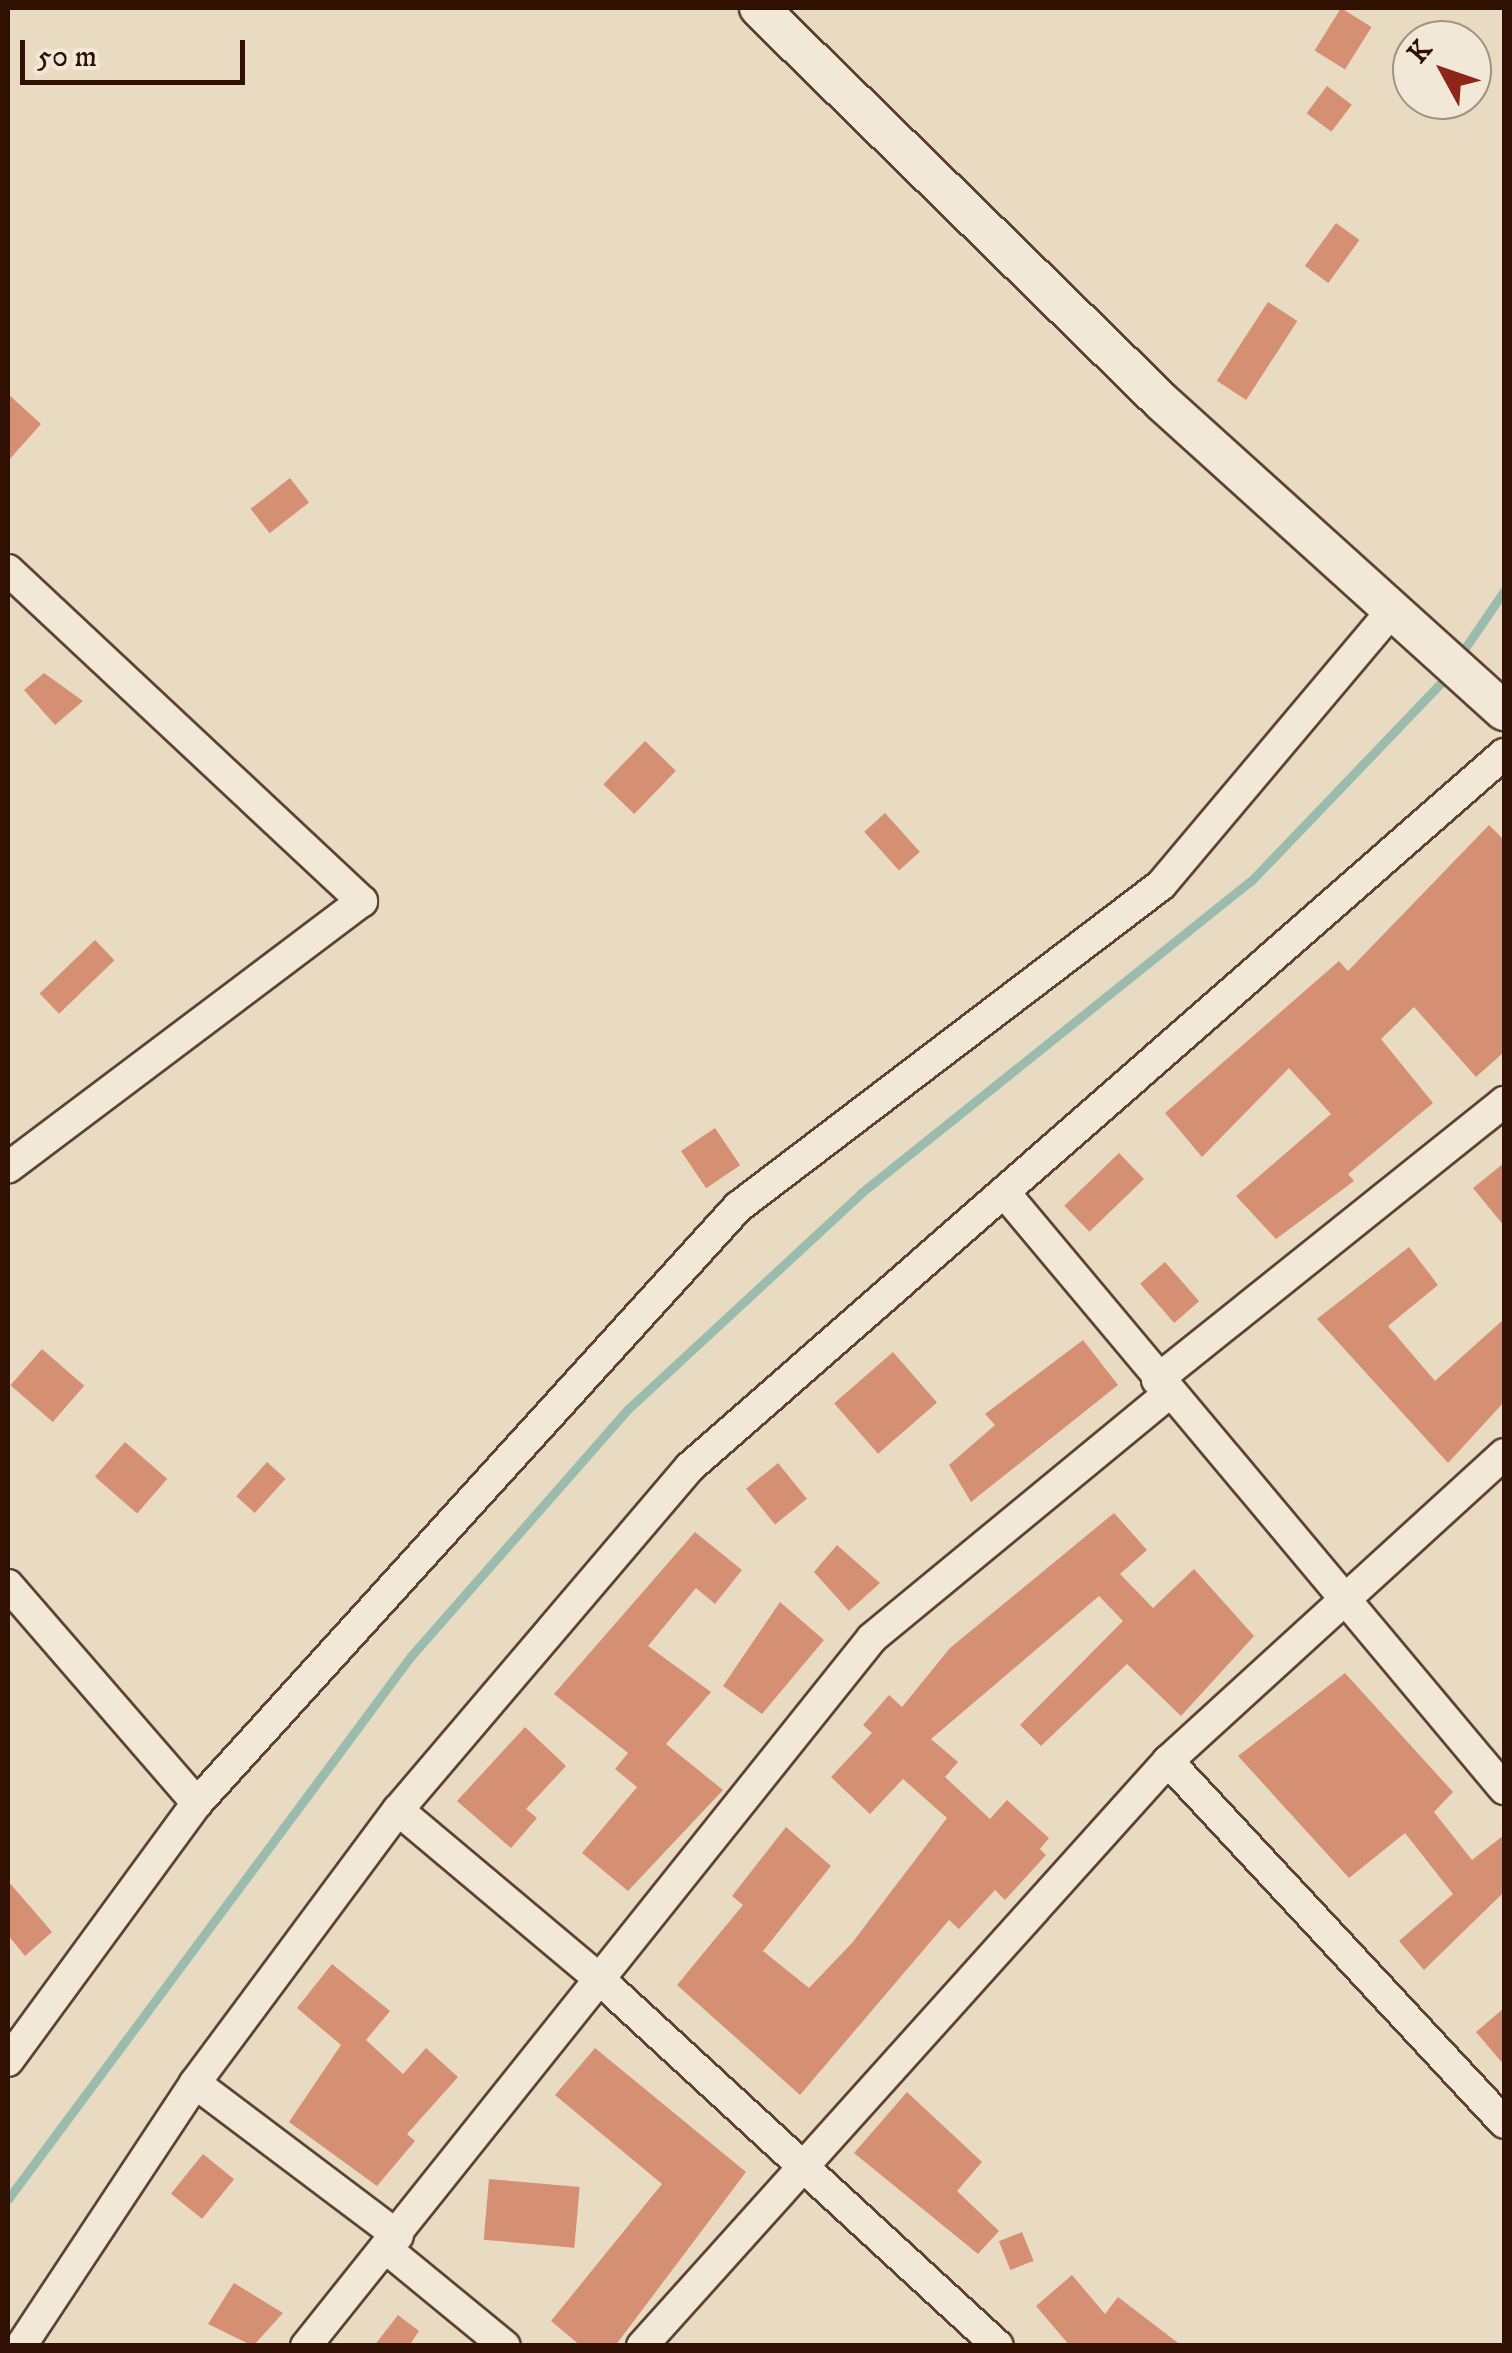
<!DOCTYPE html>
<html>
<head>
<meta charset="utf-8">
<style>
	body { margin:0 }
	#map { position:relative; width:1512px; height:2353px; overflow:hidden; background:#e9dbc2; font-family:"IM FELL DW Pica",serif }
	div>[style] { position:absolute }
	.stream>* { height:9px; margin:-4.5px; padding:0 4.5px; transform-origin:4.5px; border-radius:4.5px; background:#99bcad }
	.building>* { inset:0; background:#d59073; transform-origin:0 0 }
	.roads { filter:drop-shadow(2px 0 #5e4333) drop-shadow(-2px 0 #5e4333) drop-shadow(0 2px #5e4333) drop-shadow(0 -2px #5e4333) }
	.minor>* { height:30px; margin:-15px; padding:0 15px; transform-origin:15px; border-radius:15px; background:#f1e8d7 }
	.tertiary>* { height:38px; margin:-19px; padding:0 19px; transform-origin:19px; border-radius:19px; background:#f1e8d7 }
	span { translate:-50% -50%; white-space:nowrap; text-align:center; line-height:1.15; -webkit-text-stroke:9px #f1e8d7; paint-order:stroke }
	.frame { position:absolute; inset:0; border:10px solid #2f1003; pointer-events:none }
	.north { position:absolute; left:1392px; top:20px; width:100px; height:100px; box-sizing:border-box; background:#f1e8d7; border:2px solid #a39282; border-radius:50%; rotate:310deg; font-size:28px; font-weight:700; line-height:40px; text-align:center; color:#2f1003 }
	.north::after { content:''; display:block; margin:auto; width:35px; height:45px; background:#8f2418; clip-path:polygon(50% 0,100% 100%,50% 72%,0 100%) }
	.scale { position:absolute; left:20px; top:40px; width:225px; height:45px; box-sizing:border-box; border:5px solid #2f1003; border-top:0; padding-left:12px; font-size:30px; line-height:35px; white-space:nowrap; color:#2f1003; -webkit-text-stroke:8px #f1e8d7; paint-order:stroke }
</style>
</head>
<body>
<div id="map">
	<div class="stream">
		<div style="left:1463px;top:651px;width:73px;rotate:-55.7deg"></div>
		<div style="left:8px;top:2199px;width:676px;rotate:-53.42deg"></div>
		<div style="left:411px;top:1656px;width:329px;rotate:-48.7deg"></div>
		<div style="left:628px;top:1409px;width:318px;rotate:-42.8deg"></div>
		<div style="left:861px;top:1193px;width:499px;rotate:-38.7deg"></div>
		<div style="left:1251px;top:881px;width:273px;rotate:-46.2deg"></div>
	</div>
	<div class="building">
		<div style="left:1341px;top:8px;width:36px;height:50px;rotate:32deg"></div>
		<div style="left:1327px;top:86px;width:31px;height:34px;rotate:37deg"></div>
		<div style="left:1336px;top:223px;width:29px;height:53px;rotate:36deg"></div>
		<div style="left:1268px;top:302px;width:35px;height:94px;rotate:33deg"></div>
		<div style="clip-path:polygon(8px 394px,41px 424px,8px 461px)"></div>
		<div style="left:290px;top:478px;width:31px;height:50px;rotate:52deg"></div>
		<div style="clip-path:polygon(44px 673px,83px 701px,55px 725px,24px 690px)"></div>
		<div style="left:645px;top:741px;width:43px;height:60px;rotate:44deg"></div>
		<div style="left:885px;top:813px;width:52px;height:28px;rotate:48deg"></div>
		<div style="clip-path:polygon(1489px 825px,1504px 840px,1504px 1052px,1476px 1077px,1414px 1007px,1381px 1039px,1433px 1103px,1348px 1174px,1354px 1181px,1276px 1239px,1236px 1196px,1331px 1114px,1289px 1068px,1202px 1157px,1165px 1113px,1339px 961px,1348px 971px)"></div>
		<div style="left:95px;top:940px;width:28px;height:77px;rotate:46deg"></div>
		<div style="left:715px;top:1128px;width:45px;height:41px;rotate:56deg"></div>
		<div style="left:1119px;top:1153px;width:36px;height:76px;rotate:46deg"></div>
		<div style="clip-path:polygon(1504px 1163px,1504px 1226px,1473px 1188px)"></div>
		<div style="clip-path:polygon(1409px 1247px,1438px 1285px,1388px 1326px,1435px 1381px,1504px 1319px,1504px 1402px,1448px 1463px,1317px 1319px)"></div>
		<div style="left:1165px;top:1262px;width:52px;height:33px;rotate:49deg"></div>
		<div style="clip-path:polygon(1083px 1340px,1118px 1385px,971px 1502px,949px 1465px,995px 1425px,985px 1414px)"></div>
		<div style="left:42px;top:1349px;width:56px;height:48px;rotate:41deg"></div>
		<div style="left:893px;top:1352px;width:67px;height:78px;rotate:49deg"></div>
		<div style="left:125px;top:1442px;width:56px;height:46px;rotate:41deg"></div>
		<div style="left:267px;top:1462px;width:25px;height:46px;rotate:42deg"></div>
		<div style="left:778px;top:1463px;width:46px;height:41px;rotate:51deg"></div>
		<div style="clip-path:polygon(1114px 1513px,1147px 1550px,1120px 1574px,1153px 1608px,1194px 1569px,1254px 1636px,1181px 1716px,1127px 1664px,1041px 1746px,1020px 1725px,1123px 1621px,1099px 1596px,931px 1739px,958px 1762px,945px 1777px,990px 1819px,1007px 1800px,1049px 1838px,1040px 1849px,1046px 1855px,1005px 1900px,995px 1890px,959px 1929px,949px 1920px,800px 2095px,677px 1985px,743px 1905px,732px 1896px,786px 1827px,831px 1866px,763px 1951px,809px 1988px,852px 1943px,947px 1818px,903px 1779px,870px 1814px,831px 1777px,872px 1733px,863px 1725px,889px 1695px,902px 1707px,950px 1648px)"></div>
		<div style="clip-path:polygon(695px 1532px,742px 1570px,715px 1604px,696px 1588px,648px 1646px,711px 1692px,666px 1744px,723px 1790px,628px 1891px,582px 1853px,637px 1787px,615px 1769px,628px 1753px,554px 1694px)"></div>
		<div style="clip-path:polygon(837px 1545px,880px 1583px,849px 1611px,814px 1572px)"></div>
		<div style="clip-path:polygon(780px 1602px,824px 1640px,762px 1714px,723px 1686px)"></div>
		<div style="clip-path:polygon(1345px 1673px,1453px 1792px,1434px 1812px,1472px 1860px,1504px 1835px,1504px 1892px,1424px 1970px,1399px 1941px,1453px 1894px,1405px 1833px,1349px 1878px,1238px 1756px)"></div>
		<div style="clip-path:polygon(525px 1727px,566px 1766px,526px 1809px,537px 1818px,511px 1848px,457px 1801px)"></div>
		<div style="clip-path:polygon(8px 1881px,52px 1932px,25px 1956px,8px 1935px)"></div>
		<div style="clip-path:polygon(332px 1964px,390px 2011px,366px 2040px,403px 2074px,426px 2048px,458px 2077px,407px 2134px,415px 2141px,377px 2186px,289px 2122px,341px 2045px,297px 2008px)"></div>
		<div style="clip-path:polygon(1504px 2008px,1504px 2065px,1476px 2032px)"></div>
		<div style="clip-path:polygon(595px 2048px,746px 2172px,615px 2346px,581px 2346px,551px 2321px,662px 2184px,555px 2095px)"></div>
		<div style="clip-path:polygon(907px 2092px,982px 2162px,957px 2191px,999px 2231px,978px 2254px,854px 2153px)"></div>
		<div style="left:203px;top:2154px;width:40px;height:51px;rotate:39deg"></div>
		<div style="left:489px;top:2179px;width:91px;height:61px;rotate:5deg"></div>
		<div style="left:1022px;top:2232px;width:31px;height:25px;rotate:68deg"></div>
		<div style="clip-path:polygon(1072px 2275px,1105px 2314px,1118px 2297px,1182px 2346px,1070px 2346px,1036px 2306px)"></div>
		<div style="clip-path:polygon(234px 2283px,283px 2313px,253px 2346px,208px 2324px)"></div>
		<div style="clip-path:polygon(398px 2315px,419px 2331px,409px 2346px,374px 2346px)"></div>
	</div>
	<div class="roads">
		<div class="minor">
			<div style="left:8px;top:570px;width:485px;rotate:43.1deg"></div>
			<div style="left:362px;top:901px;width:443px;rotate:143deg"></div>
			<div style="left:1004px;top:1192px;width:779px;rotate:50.05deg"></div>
			<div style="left:1157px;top:1380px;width:445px;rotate:-38.7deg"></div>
			<div style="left:8px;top:1585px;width:289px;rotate:49.1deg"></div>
			<div style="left:1168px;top:1761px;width:494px;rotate:47.1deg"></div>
			<div style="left:398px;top:1810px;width:258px;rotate:40deg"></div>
			<div style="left:596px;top:1976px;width:546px;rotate:42.63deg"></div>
			<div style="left:8px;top:2061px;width:320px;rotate:-53.8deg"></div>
			<div style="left:197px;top:1803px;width:805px;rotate:-47.77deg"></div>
			<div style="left:738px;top:1207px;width:532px;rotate:-37.28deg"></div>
			<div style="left:1161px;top:885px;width:353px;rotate:-49.9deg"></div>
			<div style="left:195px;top:2083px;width:254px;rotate:37deg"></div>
			<div style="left:388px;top:2250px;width:151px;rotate:39.4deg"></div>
			<div style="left:21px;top:2346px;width:315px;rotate:-56.5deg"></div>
			<div style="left:195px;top:2083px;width:340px;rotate:-53.4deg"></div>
			<div style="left:398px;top:1810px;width:450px;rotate:-49.6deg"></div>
			<div style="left:690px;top:1467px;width:1082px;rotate:-41.22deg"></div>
			<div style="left:306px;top:2346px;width:906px;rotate:-51.36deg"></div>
			<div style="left:872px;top:1638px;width:384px;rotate:-39.5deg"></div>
			<div style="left:642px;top:2346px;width:787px;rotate:-48.04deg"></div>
			<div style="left:1168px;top:1761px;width:455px;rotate:-42.4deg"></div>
		</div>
		<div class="tertiary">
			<div style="left:759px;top:8px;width:564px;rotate:44.35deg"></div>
			<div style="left:1162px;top:402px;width:461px;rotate:42.1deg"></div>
		</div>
	</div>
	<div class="frame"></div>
	<div class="north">K</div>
	<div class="scale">50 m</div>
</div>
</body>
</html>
